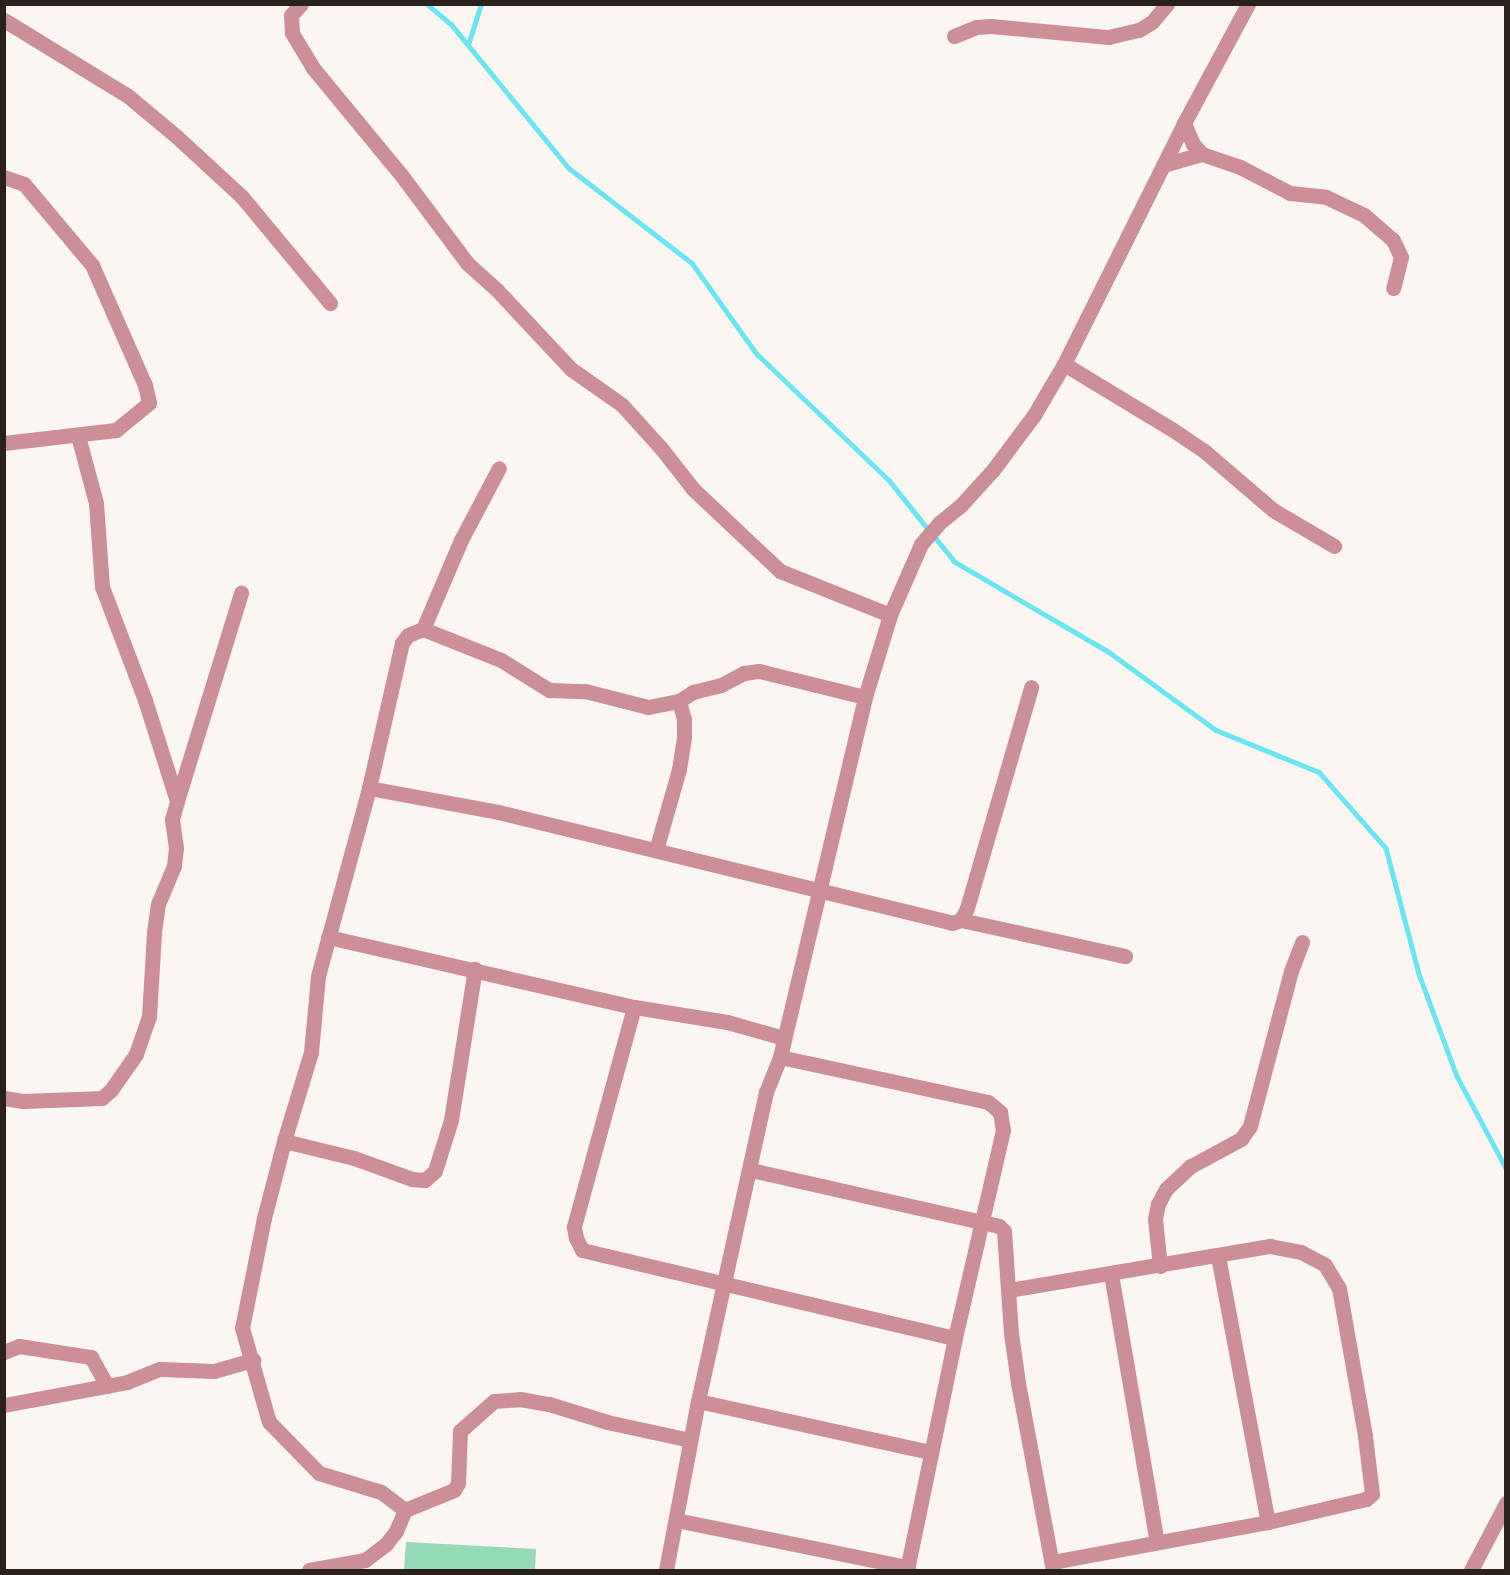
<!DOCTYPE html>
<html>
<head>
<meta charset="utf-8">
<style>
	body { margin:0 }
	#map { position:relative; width:1510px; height:1575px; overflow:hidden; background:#fcf6f3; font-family:Helvetica,sans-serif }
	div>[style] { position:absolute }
	.green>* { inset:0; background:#95dab6 }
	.stream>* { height:4.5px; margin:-2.25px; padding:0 2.25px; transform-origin:2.25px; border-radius:2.25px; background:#6ae5f2 }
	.minor>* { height:15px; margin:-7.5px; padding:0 7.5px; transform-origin:7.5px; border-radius:7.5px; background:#cc8e97 }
	.tertiary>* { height:15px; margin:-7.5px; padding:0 7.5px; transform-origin:7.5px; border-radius:7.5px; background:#cc8e97 }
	span { translate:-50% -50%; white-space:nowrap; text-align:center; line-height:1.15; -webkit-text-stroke:6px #fff; paint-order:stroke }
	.frame { position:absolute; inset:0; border:6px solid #2b211c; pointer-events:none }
</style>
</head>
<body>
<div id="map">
	<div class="green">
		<div style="clip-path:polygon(406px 1542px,536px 1549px,535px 1570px,404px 1570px)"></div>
	</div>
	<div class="stream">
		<div style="left:427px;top:4px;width:31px;rotate:40deg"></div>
		<div style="left:451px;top:24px;width:186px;rotate:50.7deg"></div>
		<div style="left:569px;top:168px;width:155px;rotate:37.7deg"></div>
		<div style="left:692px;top:263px;width:112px;rotate:54.5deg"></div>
		<div style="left:757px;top:354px;width:182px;rotate:43.7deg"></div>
		<div style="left:889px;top:480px;width:63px;rotate:51.5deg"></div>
		<div style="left:468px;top:45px;width:43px;rotate:-72.4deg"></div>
		<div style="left:934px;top:536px;width:33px;rotate:51deg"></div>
		<div style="left:955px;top:562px;width:178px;rotate:30.3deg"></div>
		<div style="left:1109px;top:652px;width:132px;rotate:36.1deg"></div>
		<div style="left:1216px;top:730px;width:111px;rotate:22.2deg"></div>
		<div style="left:1319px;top:772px;width:101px;rotate:48.6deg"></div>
		<div style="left:1386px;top:848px;width:130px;rotate:75.3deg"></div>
		<div style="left:1419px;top:974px;width:109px;rotate:69.6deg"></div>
		<div style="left:1457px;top:1076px;width:104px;rotate:62deg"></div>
	</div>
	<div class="minor">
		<div style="left:301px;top:4px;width:15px;rotate:132deg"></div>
		<div style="left:291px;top:15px;width:18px;rotate:87deg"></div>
		<div style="left:292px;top:33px;width:41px;rotate:59deg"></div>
		<div style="left:313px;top:68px;width:140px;rotate:50.5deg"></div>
		<div style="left:402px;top:176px;width:109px;rotate:53.2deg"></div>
		<div style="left:467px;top:263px;width:40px;rotate:42deg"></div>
		<div style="left:497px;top:290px;width:108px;rotate:46.9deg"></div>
		<div style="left:571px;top:369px;width:62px;rotate:35.2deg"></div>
		<div style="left:622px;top:405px;width:58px;rotate:47.8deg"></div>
		<div style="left:661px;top:448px;width:52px;rotate:52deg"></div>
		<div style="left:693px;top:489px;width:120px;rotate:43.3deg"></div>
		<div style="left:780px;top:571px;width:118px;rotate:21.8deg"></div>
		<div style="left:4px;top:20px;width:145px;rotate:31.5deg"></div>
		<div style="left:128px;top:96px;width:62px;rotate:39.8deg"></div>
		<div style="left:176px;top:136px;width:90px;rotate:42.7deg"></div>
		<div style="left:242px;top:197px;width:138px;rotate:50.3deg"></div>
		<div style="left:954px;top:36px;width:24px;rotate:-22deg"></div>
		<div style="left:976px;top:27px;width:15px;rotate:-4deg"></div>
		<div style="left:991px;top:26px;width:118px;rotate:5.4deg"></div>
		<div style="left:1108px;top:37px;width:32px;rotate:-13deg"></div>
		<div style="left:1139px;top:30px;width:15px;rotate:-32deg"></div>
		<div style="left:1152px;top:22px;width:23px;rotate:-50deg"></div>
		<div style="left:1184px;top:123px;width:23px;rotate:67deg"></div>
		<div style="left:1193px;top:144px;width:13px;rotate:48deg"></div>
		<div style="left:1202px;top:154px;width:40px;rotate:18.9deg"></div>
		<div style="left:1240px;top:167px;width:56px;rotate:27.5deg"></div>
		<div style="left:1290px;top:193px;width:36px;rotate:6deg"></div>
		<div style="left:1326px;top:197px;width:42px;rotate:25.3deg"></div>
		<div style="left:1364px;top:215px;width:38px;rotate:41deg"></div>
		<div style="left:1393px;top:240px;width:19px;rotate:65deg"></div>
		<div style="left:1401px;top:257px;width:32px;rotate:104deg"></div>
		<div style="left:1163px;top:165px;width:41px;rotate:-15.8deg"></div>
		<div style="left:4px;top:177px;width:21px;rotate:19deg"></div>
		<div style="left:24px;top:184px;width:106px;rotate:50deg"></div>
		<div style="left:92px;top:265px;width:131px;rotate:66.2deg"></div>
		<div style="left:145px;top:385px;width:18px;rotate:77deg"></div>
		<div style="left:149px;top:403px;width:43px;rotate:140.7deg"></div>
		<div style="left:116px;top:430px;width:113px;rotate:173.4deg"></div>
		<div style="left:1064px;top:364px;width:127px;rotate:31.2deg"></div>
		<div style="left:1173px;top:430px;width:36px;rotate:34deg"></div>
		<div style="left:1203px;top:450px;width:92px;rotate:40.6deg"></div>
		<div style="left:1273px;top:510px;width:71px;rotate:30.5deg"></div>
		<div style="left:423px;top:629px;width:97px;rotate:-66.9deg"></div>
		<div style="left:461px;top:540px;width:81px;rotate:-62.2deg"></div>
		<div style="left:369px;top:788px;width:131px;rotate:10.5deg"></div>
		<div style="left:498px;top:812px;width:467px;rotate:13.7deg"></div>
		<div style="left:952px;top:923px;width:9px;rotate:-18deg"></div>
		<div style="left:961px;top:920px;width:13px;rotate:-63deg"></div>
		<div style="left:967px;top:908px;width:230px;rotate:-73.8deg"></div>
		<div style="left:177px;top:801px;width:218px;rotate:-72.9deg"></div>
		<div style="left:656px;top:850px;width:84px;rotate:-74.1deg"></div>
		<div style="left:679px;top:769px;width:32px;rotate:-81deg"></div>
		<div style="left:684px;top:737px;width:18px;rotate:-90deg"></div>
		<div style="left:684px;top:719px;width:19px;rotate:-106deg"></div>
		<div style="left:961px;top:920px;width:168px;rotate:12.4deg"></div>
		<div style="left:328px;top:937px;width:314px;rotate:12.9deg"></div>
		<div style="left:784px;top:1038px;width:59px;rotate:-164.3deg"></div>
		<div style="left:727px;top:1022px;width:94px;rotate:-170.8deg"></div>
		<div style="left:634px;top:1007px;width:228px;rotate:105.3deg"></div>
		<div style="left:574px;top:1227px;width:11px;rotate:80deg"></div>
		<div style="left:576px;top:1238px;width:13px;rotate:63deg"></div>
		<div style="left:582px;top:1250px;width:383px;rotate:13.3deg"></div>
		<div style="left:780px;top:1057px;width:213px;rotate:12.2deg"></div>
		<div style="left:988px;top:1102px;width:16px;rotate:40deg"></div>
		<div style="left:1000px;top:1112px;width:18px;rotate:81deg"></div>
		<div style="left:1003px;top:1130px;width:213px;rotate:103deg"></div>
		<div style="left:955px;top:1338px;width:237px;rotate:101.7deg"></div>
		<div style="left:4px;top:1098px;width:19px;rotate:9deg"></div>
		<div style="left:23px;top:1101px;width:79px;rotate:-2.2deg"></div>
		<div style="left:102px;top:1098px;width:12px;rotate:-42deg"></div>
		<div style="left:111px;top:1090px;width:44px;rotate:-55.2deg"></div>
		<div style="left:136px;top:1054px;width:39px;rotate:-71deg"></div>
		<div style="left:149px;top:1017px;width:85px;rotate:-86.6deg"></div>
		<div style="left:154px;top:932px;width:28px;rotate:-82deg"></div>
		<div style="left:158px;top:904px;width:41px;rotate:-67.2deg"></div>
		<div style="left:174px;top:866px;width:18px;rotate:-84deg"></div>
		<div style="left:176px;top:848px;width:29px;rotate:-98deg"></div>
		<div style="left:172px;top:819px;width:19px;rotate:-74deg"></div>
		<div style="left:177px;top:801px;width:106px;rotate:-107.6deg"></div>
		<div style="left:145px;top:700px;width:121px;rotate:-110.8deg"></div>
		<div style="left:102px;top:587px;width:84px;rotate:-94.1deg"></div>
		<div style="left:96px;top:503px;width:69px;rotate:-105deg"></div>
		<div style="left:284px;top:1141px;width:72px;rotate:13.7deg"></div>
		<div style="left:354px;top:1158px;width:62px;rotate:19.9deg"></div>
		<div style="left:412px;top:1179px;width:13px;rotate:4deg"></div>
		<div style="left:425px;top:1180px;width:13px;rotate:-42deg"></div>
		<div style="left:435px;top:1171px;width:53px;rotate:-72.6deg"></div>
		<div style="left:451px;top:1120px;width:153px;rotate:-81deg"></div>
		<div style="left:751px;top:1170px;width:254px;rotate:12.7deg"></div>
		<div style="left:999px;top:1226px;width:7px;rotate:45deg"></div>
		<div style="left:1004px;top:1231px;width:102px;rotate:86.1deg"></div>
		<div style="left:1011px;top:1333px;width:50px;rotate:82deg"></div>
		<div style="left:1018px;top:1383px;width:190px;rotate:79.4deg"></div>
		<div style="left:1218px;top:1256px;width:271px;rotate:79.4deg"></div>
		<div style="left:1160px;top:1266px;width:47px;rotate:-96.1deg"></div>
		<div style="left:1155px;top:1219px;width:15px;rotate:-79deg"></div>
		<div style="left:1158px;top:1204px;width:17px;rotate:-62deg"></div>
		<div style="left:1166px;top:1189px;width:34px;rotate:-43deg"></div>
		<div style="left:1191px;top:1166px;width:57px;rotate:-28.4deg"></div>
		<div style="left:1241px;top:1139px;width:16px;rotate:-55deg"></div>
		<div style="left:1250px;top:1126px;width:160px;rotate:-75.2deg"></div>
		<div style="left:1291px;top:971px;width:31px;rotate:-69deg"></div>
		<div style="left:1111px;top:1274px;width:272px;rotate:80.3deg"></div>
		<div style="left:1009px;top:1290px;width:265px;rotate:-9.6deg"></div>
		<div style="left:1270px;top:1246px;width:32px;rotate:11deg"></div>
		<div style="left:1301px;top:1252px;width:27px;rotate:28deg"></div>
		<div style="left:1325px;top:1265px;width:27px;rotate:59deg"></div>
		<div style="left:1339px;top:1288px;width:150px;rotate:80deg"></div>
		<div style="left:1365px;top:1436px;width:58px;rotate:83.1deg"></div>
		<div style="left:1372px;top:1494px;width:8px;rotate:140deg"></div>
		<div style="left:1366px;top:1499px;width:101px;rotate:166.8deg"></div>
		<div style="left:1268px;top:1522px;width:220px;rotate:169.5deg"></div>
		<div style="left:4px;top:1352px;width:16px;rotate:-22deg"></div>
		<div style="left:19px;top:1346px;width:73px;rotate:8.7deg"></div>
		<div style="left:91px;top:1357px;width:33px;rotate:61deg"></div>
		<div style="left:698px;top:1401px;width:238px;rotate:12.4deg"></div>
		<div style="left:4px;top:1405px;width:125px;rotate:-10.6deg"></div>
		<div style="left:127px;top:1382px;width:35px;rotate:-22deg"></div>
		<div style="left:160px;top:1369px;width:54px;rotate:2.1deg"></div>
		<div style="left:214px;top:1371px;width:41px;rotate:-15.8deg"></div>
		<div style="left:405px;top:1510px;width:30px;rotate:-143deg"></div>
		<div style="left:381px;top:1492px;width:65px;rotate:-163deg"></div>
		<div style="left:319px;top:1473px;width:71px;rotate:-134.4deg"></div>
		<div style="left:269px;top:1422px;width:98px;rotate:-106deg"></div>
		<div style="left:242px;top:1328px;width:112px;rotate:-78.7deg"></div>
		<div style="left:264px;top:1218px;width:80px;rotate:-75.4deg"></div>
		<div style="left:284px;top:1141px;width:93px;rotate:-73.1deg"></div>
		<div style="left:311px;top:1052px;width:76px;rotate:-84.7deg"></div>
		<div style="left:318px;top:976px;width:195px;rotate:-74.8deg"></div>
		<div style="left:369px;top:788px;width:149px;rotate:-77.2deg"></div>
		<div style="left:402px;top:643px;width:10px;rotate:-53deg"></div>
		<div style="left:408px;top:635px;width:16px;rotate:-22deg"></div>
		<div style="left:423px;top:629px;width:84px;rotate:21.7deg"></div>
		<div style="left:501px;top:660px;width:57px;rotate:32deg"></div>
		<div style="left:549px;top:690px;width:36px;rotate:2deg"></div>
		<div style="left:585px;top:691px;width:65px;rotate:14.3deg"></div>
		<div style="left:648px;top:707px;width:32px;rotate:-11deg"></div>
		<div style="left:679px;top:701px;width:17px;rotate:-33deg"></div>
		<div style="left:693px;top:692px;width:29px;rotate:-14deg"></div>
		<div style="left:721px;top:685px;width:26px;rotate:-28deg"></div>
		<div style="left:744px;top:673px;width:15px;rotate:-8deg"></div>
		<div style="left:759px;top:671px;width:109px;rotate:13.8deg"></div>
		<div style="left:676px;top:1520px;width:237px;rotate:11.5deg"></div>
		<div style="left:309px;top:1570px;width:57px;rotate:-10.1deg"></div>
		<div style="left:365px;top:1560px;width:26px;rotate:-37deg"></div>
		<div style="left:386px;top:1544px;width:16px;rotate:-52deg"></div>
		<div style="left:396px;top:1531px;width:23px;rotate:-67deg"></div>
		<div style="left:405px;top:1510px;width:53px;rotate:-22.2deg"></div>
		<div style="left:454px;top:1490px;width:8px;rotate:-60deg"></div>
		<div style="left:458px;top:1483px;width:52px;rotate:-87.8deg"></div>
		<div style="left:460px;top:1431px;width:45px;rotate:-41.4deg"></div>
		<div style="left:494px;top:1401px;width:26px;rotate:-4deg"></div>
		<div style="left:520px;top:1399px;width:29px;rotate:10deg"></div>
		<div style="left:549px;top:1404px;width:61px;rotate:17.2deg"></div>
		<div style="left:607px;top:1422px;width:85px;rotate:12.2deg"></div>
		<div style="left:666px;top:1570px;width:172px;rotate:-79.3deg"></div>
		<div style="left:698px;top:1401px;width:316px;rotate:-77.6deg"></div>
		<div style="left:766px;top:1092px;width:38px;rotate:-68deg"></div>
		<div style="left:780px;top:1057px;width:370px;rotate:-76.7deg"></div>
		<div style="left:865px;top:697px;width:86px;rotate:-73deg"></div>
		<div style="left:890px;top:615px;width:77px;rotate:-66.4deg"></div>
		<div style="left:921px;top:544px;width:28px;rotate:-49deg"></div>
		<div style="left:939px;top:523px;width:28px;rotate:-39deg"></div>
		<div style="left:961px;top:505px;width:47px;rotate:-47.6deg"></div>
		<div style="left:993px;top:470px;width:69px;rotate:-53.3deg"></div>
		<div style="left:1034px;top:415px;width:59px;rotate:-59.5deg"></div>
		<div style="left:1064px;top:364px;width:269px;rotate:-63.5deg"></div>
		<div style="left:1184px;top:123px;width:135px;rotate:-61.7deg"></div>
	</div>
	<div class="tertiary">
		<div style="left:1471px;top:1570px;width:76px;rotate:-62.4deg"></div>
	</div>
	<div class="frame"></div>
</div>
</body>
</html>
